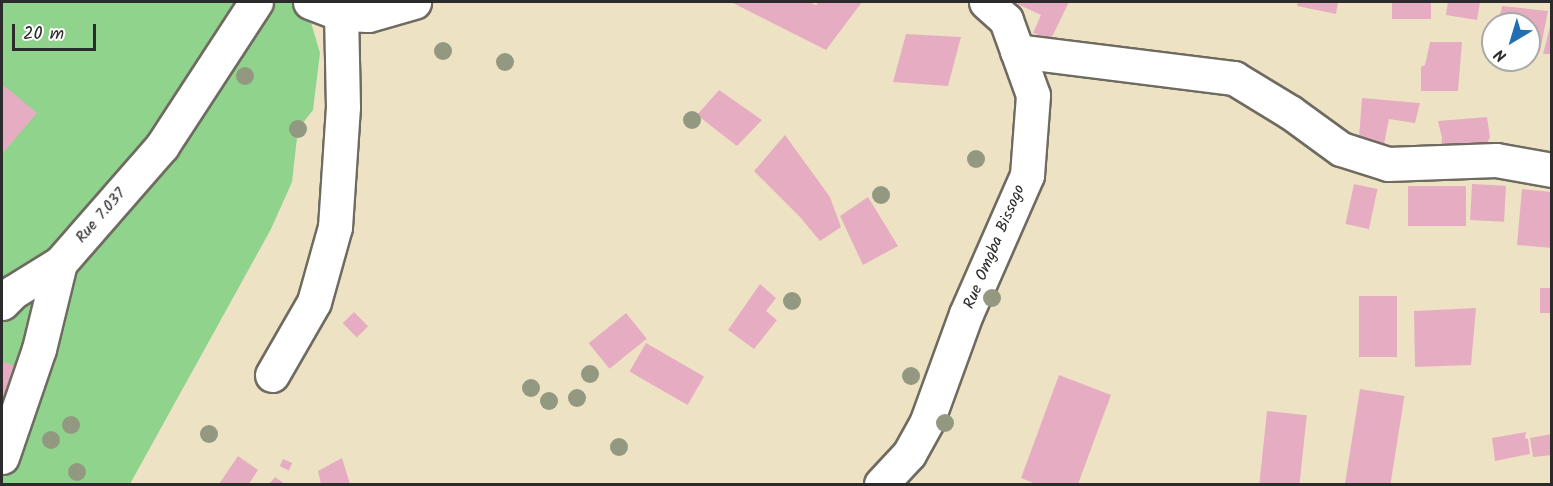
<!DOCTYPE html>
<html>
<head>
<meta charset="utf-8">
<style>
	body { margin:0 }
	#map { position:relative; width:1553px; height:486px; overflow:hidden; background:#ede3c4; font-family:Kalam,sans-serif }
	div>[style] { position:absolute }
	.green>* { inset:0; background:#8fd38c }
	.building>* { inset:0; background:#e6adc2; transform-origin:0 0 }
	.roads { filter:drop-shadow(2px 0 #6f6b61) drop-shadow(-2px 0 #6f6b61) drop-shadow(0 2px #6f6b61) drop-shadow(0 -2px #6f6b61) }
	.minor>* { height:33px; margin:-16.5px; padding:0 16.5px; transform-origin:16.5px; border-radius:16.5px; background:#fff }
	.trees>* { width:18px; height:18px; margin:-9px; border-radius:50%; background:#939980 }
	span { translate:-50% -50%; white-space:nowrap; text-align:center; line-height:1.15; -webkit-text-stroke:4.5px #fff; paint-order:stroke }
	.street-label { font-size:16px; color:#2b2b2b }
	.frame { position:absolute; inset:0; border:3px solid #2b2b2b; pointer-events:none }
	.north { position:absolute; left:1481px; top:12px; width:60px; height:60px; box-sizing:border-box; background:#fff; border:2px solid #aaa; border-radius:50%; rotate:218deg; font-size:16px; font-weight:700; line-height:24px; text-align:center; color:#2b2b2b }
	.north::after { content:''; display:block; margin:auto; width:21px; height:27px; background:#1f6fb2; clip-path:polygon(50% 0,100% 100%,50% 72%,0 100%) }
	.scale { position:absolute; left:12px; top:24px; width:84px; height:27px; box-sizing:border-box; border:3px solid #2b2b2b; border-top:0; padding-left:8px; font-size:18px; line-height:21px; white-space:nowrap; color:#2b2b2b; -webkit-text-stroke:4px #fff; paint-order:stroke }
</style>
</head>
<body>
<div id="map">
	<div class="green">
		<div style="clip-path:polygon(2px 2px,305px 2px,320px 53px,313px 110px,298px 129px,292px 182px,271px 229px,130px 484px,2px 484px)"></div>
	</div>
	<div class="building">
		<div style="clip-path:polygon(731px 2px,809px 2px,816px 5px,819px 2px,862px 2px,826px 50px)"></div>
		<div style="clip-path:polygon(1018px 2px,1069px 2px,1051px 39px,1033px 33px,1041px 15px,1017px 4px)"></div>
		<div style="clip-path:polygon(1298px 2px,1338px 2px,1336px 14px,1297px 6px)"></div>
		<div style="left:1392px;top:2px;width:39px;height:17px"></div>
		<div style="clip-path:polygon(1448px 2px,1480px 2px,1477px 20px,1446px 15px)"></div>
		<div style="clip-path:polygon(1502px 6px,1548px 11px,1540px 51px,1529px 50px,1529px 24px,1498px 24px)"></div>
		<div style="clip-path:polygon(1551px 23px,1552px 54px,1543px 54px)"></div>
		<div style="clip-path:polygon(906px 34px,961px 37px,948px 86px,893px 82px)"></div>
		<div style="clip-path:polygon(1430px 42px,1462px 42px,1458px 91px,1421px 91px,1421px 67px,1425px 65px)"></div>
		<div style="clip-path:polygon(2px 84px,37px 113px,2px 154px)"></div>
		<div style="clip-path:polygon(719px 90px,762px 120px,737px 146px,697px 115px)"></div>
		<div style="clip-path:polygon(1362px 98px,1420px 103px,1415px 123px,1389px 119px,1382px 155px,1358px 151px)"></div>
		<div style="clip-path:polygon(1487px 117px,1490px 137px,1482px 156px,1440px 158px,1442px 138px,1438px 121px)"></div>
		<div style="clip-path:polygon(785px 135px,830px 197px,841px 227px,820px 241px,800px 217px,754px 171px)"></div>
		<div style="left:1354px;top:184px;width:24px;height:41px;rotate:12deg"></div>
		<div style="left:1472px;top:184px;width:34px;height:36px;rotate:3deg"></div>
		<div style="left:1408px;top:186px;width:58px;height:40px"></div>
		<div style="clip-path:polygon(1522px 189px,1552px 192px,1552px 248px,1517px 245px)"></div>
		<div style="clip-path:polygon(868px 197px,898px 246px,863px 265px,840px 216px)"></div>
		<div style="clip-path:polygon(760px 284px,776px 298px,766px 311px,777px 320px,754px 349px,728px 330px)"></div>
		<div style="left:1540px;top:288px;width:12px;height:25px"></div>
		<div style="left:1359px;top:296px;width:38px;height:61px"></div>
		<div style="clip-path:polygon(1476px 308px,1471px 365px,1415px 367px,1414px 311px)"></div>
		<div style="left:354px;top:312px;width:20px;height:16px;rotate:45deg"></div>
		<div style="left:626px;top:313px;width:33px;height:48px;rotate:51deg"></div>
		<div style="left:646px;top:343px;width:67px;height:33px;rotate:30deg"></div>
		<div style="clip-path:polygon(2px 361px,20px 368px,2px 414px)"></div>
		<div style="clip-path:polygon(1059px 375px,1111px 395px,1078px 484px,1036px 484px,1021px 478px)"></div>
		<div style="left:1360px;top:389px;width:45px;height:96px;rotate:9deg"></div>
		<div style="left:1267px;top:411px;width:40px;height:74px;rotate:6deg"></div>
		<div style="clip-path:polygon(1526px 432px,1525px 438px,1528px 439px,1530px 454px,1495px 461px,1492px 438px)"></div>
		<div style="clip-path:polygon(1552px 434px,1552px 455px,1533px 457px,1530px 438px)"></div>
		<div style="clip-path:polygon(238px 456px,258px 470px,249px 484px,219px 484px)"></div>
		<div style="clip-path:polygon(342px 458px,350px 484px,321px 484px,318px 471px)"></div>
		<div style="left:283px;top:459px;width:10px;height:8px;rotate:24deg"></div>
		<div style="clip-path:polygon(275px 477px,285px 484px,269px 484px)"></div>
	</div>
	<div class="roads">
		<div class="minor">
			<div style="left:310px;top:2px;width:33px;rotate:21deg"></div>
			<div style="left:341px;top:14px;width:27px;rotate:2deg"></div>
			<div style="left:368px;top:15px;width:48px;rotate:-15.8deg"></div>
			<div style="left:1017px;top:51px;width:219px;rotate:7.1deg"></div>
			<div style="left:1234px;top:78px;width:66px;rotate:31.3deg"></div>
			<div style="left:1290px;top:112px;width:63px;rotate:36deg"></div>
			<div style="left:1341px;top:149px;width:49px;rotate:17.7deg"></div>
			<div style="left:1388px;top:164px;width:108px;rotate:-2.1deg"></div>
			<div style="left:1496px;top:160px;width:57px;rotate:10.1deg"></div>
			<div style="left:2px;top:303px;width:16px;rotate:-45deg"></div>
			<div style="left:13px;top:292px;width:55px;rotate:-31.7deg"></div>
			<div style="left:272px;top:375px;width:84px;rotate:-60.1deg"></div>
			<div style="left:314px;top:302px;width:78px;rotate:-74.4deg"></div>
			<div style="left:335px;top:227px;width:120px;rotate:-86.2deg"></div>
			<div style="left:343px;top:107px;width:93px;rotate:-91.2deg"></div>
			<div style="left:2px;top:457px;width:114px;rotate:-71.1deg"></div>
			<div style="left:39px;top:349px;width:89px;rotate:-76.3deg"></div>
			<div style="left:60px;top:263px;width:155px;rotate:-48.9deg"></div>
			<div style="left:162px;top:146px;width:172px;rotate:-56.9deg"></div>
			<div style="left:881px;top:484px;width:41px;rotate:-47deg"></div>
			<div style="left:909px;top:454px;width:38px;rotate:-61deg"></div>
			<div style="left:927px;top:421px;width:114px;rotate:-70deg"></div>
			<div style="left:966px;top:314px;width:152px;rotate:-66.3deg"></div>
			<div style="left:1027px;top:175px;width:80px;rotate:-85.7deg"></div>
			<div style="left:1033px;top:95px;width:80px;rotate:-109.8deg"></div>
			<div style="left:1006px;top:20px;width:27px;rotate:-138deg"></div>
		</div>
	</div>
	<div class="trees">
		<div style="left:443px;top:51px"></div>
		<div style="left:505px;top:62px"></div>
		<div style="left:245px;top:76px"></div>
		<div style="left:692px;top:120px"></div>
		<div style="left:298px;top:129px"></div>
		<div style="left:976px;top:159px"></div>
		<div style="left:881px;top:195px"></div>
		<div style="left:992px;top:298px"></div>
		<div style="left:792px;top:301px"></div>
		<div style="left:590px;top:374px"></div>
		<div style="left:911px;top:376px"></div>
		<div style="left:531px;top:388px"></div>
		<div style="left:577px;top:398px"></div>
		<div style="left:549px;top:401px"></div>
		<div style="left:945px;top:423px"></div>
		<div style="left:71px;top:425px"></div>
		<div style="left:209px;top:434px"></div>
		<div style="left:51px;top:440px"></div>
		<div style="left:619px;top:447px"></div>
		<div style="left:77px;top:472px"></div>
	</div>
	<div class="street-label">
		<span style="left:101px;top:216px;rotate:-49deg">Rue 7.037</span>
		<span style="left:995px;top:247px;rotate:-67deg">Rue Omgba Bissogo</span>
	</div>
	<div class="frame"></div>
	<div class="north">N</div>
	<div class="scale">20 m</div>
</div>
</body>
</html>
